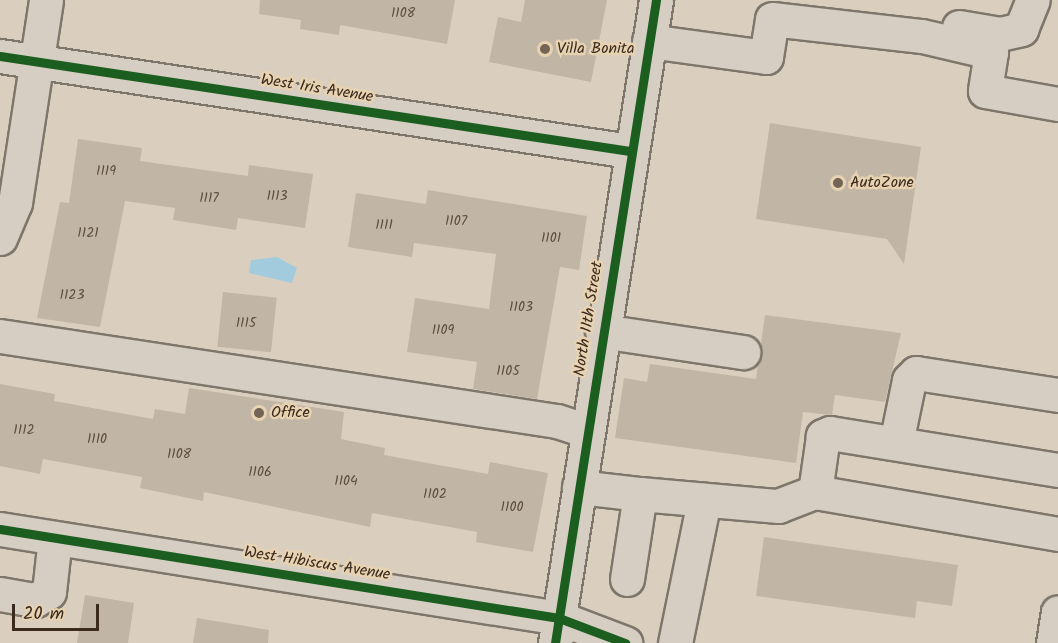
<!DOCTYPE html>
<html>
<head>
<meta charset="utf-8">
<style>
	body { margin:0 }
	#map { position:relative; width:1058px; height:643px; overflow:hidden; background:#dacfbe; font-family:Kalam,sans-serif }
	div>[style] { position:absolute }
	.water>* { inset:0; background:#a3cbde }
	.building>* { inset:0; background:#c1b6a6; transform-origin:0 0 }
	.roads { filter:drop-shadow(2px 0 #7e756b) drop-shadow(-2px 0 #7e756b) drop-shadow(0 2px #7e756b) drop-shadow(0 -2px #7e756b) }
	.minor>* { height:33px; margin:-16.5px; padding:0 16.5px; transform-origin:16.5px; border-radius:16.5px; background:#d6cec2 }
	.major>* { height:33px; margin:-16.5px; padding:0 16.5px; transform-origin:16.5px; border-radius:16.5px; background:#d6cec2 }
	.cycleway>* { height:9px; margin:-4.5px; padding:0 4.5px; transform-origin:4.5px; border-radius:4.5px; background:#1b5e20 }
	.dots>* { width:16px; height:16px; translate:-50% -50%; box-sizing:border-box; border:3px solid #e7d2b1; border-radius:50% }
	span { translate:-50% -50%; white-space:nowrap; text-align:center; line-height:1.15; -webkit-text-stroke:5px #e7d2b1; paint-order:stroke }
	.number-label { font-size:14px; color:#5e4e42 }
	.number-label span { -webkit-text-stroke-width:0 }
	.poi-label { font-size:16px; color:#3b2a1e }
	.left { translate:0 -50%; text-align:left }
	.street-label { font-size:16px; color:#3b2a1e }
	.scale { position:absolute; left:12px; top:604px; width:87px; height:27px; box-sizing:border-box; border:3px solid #3b2a1e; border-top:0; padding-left:8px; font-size:18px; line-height:21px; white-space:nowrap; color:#3b2a1e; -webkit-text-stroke:4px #e7d2b1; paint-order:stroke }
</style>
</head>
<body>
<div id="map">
	<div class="water">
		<div style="clip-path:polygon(277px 257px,297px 268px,292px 283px,249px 273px,251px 260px)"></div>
	</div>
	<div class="building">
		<div style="clip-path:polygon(260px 0,455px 0,447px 44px,340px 25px,339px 35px,300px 29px,301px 20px,259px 14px)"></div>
		<div style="clip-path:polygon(525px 0,607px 0,591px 82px,489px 62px,498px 17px,521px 22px)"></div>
		<div style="clip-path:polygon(770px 123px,921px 147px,904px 264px,887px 239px,756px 219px)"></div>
		<div style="clip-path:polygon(78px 139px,142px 148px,140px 161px,248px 176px,249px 165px,313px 174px,305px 228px,238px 218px,236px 230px,173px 220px,175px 208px,125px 201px,100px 327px,37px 318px,60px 202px,69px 203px)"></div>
		<div style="clip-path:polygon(428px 190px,587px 216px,579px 270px,560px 267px,537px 399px,473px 389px,477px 362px,407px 352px,415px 298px,489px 309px,496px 254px,414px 243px,412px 257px,348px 247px,356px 193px,426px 204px)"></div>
		<div style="left:223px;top:292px;width:54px;height:55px;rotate:6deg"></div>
		<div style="clip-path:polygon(765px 315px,901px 333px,885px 402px,835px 395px,832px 415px,803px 412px,796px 463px,615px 438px,624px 378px,647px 382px,650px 364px,756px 379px)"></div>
		<div style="clip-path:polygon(0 384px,55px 394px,54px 401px,153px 419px,155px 409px,185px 414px,189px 388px,286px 403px,344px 412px,341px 439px,385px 448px,384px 455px,488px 474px,490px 462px,548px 473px,533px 552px,476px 542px,477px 532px,372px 513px,370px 527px,204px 492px,203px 501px,140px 488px,142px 477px,43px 459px,40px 474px,0 466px)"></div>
		<div style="clip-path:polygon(764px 537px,958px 565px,952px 606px,917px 601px,915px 618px,756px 596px)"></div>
		<div style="clip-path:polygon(85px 595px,134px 603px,128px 643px,77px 643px)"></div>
		<div style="clip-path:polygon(197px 618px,269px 630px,268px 643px,193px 643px)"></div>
	</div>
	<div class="roads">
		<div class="minor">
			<div style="left:959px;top:27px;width:42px;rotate:9.7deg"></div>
			<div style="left:1000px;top:34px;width:22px;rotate:-13deg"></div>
			<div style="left:1021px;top:29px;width:31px;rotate:-68deg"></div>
			<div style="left:649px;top:41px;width:118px;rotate:7.8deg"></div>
			<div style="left:766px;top:57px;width:38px;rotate:-81deg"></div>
			<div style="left:772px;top:19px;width:151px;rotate:6.5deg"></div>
			<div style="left:922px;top:36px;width:71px;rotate:13.1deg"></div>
			<div style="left:991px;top:52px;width:39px;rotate:99deg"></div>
			<div style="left:985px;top:91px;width:74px;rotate:10.1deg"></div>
			<div style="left:0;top:56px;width:637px;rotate:8.58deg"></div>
			<div style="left:0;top:238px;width:38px;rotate:-67deg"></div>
			<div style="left:15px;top:203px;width:205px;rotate:-81.3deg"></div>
			<div style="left:602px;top:331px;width:143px;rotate:8.5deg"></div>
			<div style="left:0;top:336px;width:563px;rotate:8.68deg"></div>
			<div style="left:557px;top:421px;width:32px;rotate:18deg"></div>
			<div style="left:896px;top:443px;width:64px;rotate:-78.3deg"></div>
			<div style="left:909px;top:380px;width:10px;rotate:-45deg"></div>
			<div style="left:916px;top:373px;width:144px;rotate:8.8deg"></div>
			<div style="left:1058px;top:470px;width:231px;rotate:-170.8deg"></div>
			<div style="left:830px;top:433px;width:8px;rotate:157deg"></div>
			<div style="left:823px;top:436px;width:57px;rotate:98.1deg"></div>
			<div style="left:815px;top:492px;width:247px;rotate:9.8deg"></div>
			<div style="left:579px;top:487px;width:61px;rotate:6.5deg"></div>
			<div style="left:0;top:529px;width:566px;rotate:9.05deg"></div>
			<div style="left:559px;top:618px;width:71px;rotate:20.7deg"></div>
			<div style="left:627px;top:579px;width:86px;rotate:-81.3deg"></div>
			<div style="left:640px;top:494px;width:139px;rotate:5deg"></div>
			<div style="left:778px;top:506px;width:40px;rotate:-21deg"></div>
			<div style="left:0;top:594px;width:36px;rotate:10deg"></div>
			<div style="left:35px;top:600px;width:16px;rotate:-30deg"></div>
			<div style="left:49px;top:592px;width:54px;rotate:-83.7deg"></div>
			<div style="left:555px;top:643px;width:651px;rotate:-81.07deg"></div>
			<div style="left:675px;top:643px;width:146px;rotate:-78.5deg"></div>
		</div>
		<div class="major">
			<div style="left:1053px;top:643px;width:31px;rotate:-81deg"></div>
		</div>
	</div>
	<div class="cycleway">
		<div style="left:0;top:56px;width:637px;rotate:8.58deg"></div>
		<div style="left:0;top:529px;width:566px;rotate:9.05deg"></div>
		<div style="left:559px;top:618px;width:71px;rotate:20.7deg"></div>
		<div style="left:555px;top:643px;width:651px;rotate:-81.07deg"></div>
	</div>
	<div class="dots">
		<div style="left:545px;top:49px;background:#736456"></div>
		<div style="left:838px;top:183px;background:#736456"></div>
		<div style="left:259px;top:413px;background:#736456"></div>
	</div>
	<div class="number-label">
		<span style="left:403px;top:13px">1108</span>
		<span style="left:106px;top:171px">1119</span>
		<span style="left:277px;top:196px">1113</span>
		<span style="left:209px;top:198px">1117</span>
		<span style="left:456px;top:221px">1107</span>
		<span style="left:384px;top:225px">1111</span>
		<span style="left:88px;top:233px">1121</span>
		<span style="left:551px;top:238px">1101</span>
		<span style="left:72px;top:295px">1123</span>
		<span style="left:521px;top:307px">1103</span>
		<span style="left:246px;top:323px">1115</span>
		<span style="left:443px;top:330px">1109</span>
		<span style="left:508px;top:371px">1105</span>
		<span style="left:24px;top:430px">1112</span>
		<span style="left:97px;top:439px">1110</span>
		<span style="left:179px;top:454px">1108</span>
		<span style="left:260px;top:472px">1106</span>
		<span style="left:346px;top:481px">1104</span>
		<span style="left:435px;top:494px">1102</span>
		<span style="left:512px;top:507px">1100</span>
	</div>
	<div class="poi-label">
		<span class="left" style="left:557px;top:49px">Villa Bonita</span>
		<span class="left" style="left:850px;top:183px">AutoZone</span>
		<span class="left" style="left:271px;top:413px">Office</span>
	</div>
	<div class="street-label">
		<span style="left:317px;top:89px;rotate:9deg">West Iris Avenue</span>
		<span style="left:589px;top:319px;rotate:-81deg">North 11th Street</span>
		<span style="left:317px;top:564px;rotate:9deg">West Hibiscus Avenue</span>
	</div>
	<div class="scale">20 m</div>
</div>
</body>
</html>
